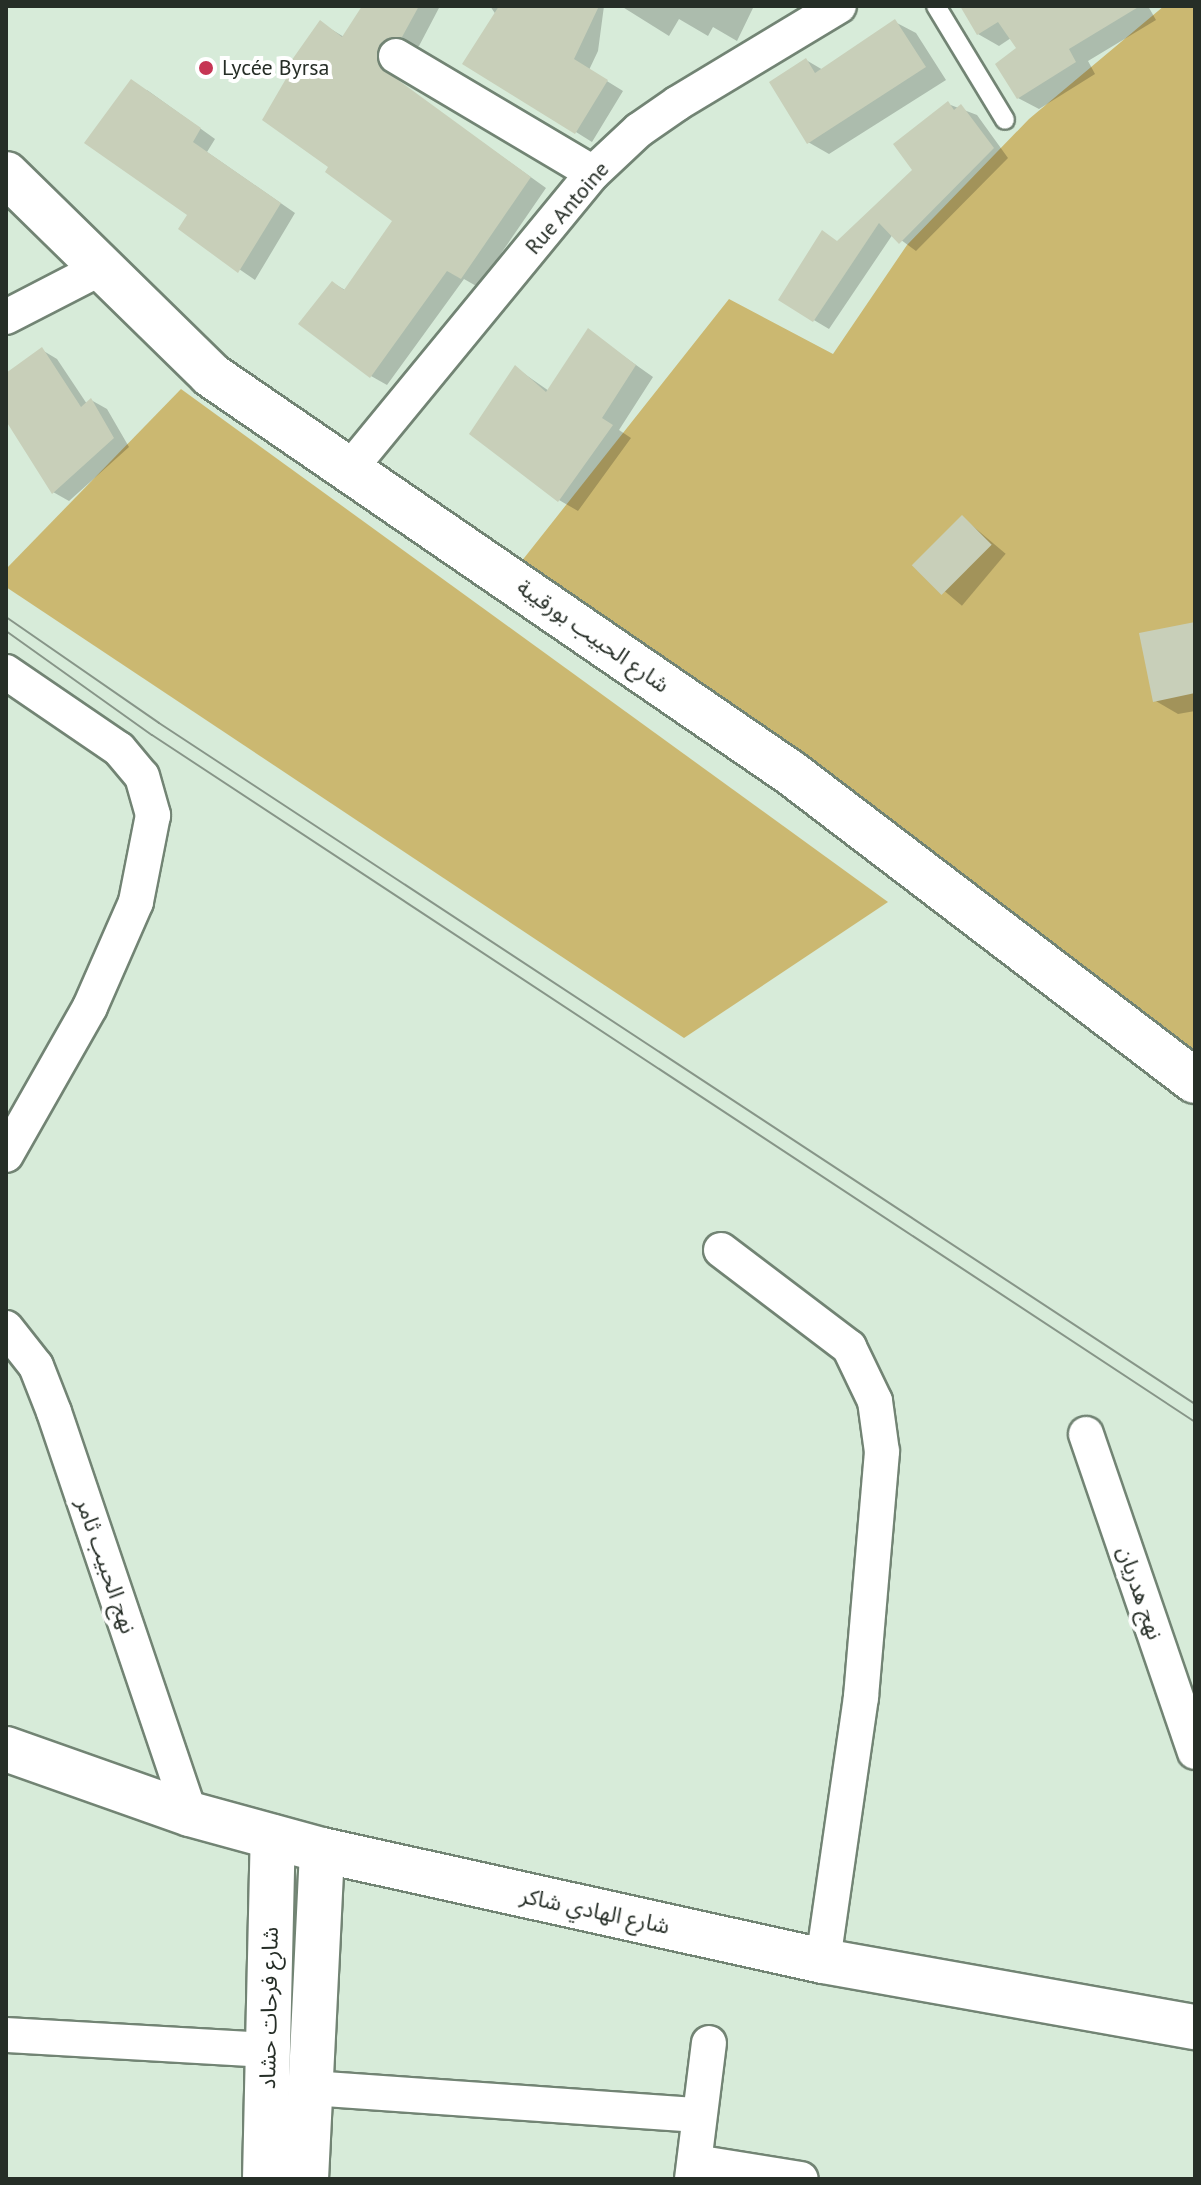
<!DOCTYPE html>
<html>
<head>
<meta charset="utf-8">
<style>
	body { margin:0 }
	#map { position:relative; width:1201px; height:2185px; overflow:hidden; background:#d7ebd9; font-family:"PT Sans","Noto Sans Arabic",sans-serif }
	div>[style] { position:absolute }
	.green>* { inset:0; background:#cbb871 }
	.shadow>* { inset:0; background:#0003; transform-origin:0 0 }
	.building>* { inset:0; background:#c8cfb9; transform-origin:0 0 }
	.roads { filter:drop-shadow(2px 0 #728474) drop-shadow(-2px 0 #728474) drop-shadow(0 2px #728474) drop-shadow(0 -2px #728474) }
	.lane>* { height:18px; margin:-9px; padding:0 9px; transform-origin:9px; border-radius:9px; background:#fff }
	.street>* { height:34px; margin:-17px; padding:0 17px; transform-origin:17px; border-radius:17px; background:#fff }
	.secondary>* { height:44px; margin:-22px; padding:0 22px; transform-origin:22px; border-radius:22px; background:#fff }
	.tram>* { height:2px; margin:-1px; padding:0 1px; transform-origin:1px; border-radius:1px; background:#879588 }
	.dots>* { width:22px; height:22px; translate:-50% -50%; box-sizing:border-box; border:4px solid #fff; border-radius:50% }
	span { translate:-50% -50%; white-space:nowrap; text-align:center; line-height:1.15; -webkit-text-stroke:8px #fff; paint-order:stroke }
	.poi-label { font-size:22px; color:#262e27 }
	.left { translate:0 -50%; text-align:left }
	.street-label { font-size:22px; color:#262e27 }
	.frame { position:absolute; inset:0; border:8px solid #262e27; pointer-events:none }
</style>
</head>
<body>
<div id="map">
	<div class="green">
		<div style="clip-path:polygon(1164px 6px,1195px 6px,1195px 1072px,517px 567px,729px 299px,833px 354px,907px 245px,1029px 119px)"></div>
		<div style="clip-path:polygon(181px 389px,888px 902px,684px 1038px,6px 587px,6px 569px)"></div>
	</div>
	<div class="shadow">
		<div style="clip-path:polygon(364px 6px,440px 6px,419px 46px,404px 47px,392px 67px,399px 83px,546px 188px,478px 287px,464px 279px,387px 385px,371px 376px,333px 283px,345px 290px,395px 221px,331px 166px,321px 23px,344px 37px)"></div>
		<div style="clip-path:polygon(490px 6px,604px 6px,598px 51px,589px 70px,623px 91px,592px 142px,576px 132px)"></div>
		<div style="clip-path:polygon(621px 6px,750px 6px,753px 8px,737px 41px,713px 27px,708px 36px,679px 19px,669px 36px)"></div>
		<div style="clip-path:polygon(962px 6px,1148px 6px,1156px 20px,1088px 61px,1095px 74px,1039px 109px,1018px 98px,1019px 48px,1011px 38px,999px 46px,978px 34px)"></div>
		<div style="clip-path:polygon(895px 22px,916px 33px,946px 80px,829px 154px,808px 142px,806px 60px,823px 70px)"></div>
		<div style="clip-path:polygon(147px 90px,215px 139px,207px 152px,295px 213px,255px 280px,181px 229px,190px 215px)"></div>
		<div style="clip-path:polygon(948px 104px,977px 115px,1008px 158px,916px 251px,893px 234px,829px 329px,780px 300px,915px 171px)"></div>
		<div style="clip-path:polygon(588px 331px,653px 377px,619px 430px,631px 438px,578px 511px,559px 500px,516px 368px,549px 391px)"></div>
		<div style="clip-path:polygon(42px 350px,57px 359px,87px 404px,91px 400px,107px 409px,129px 447px,69px 501px,53px 492px,6px 417px,6px 375px)"></div>
		<div style="left:962px;top:517px;width:57px;height:68px;rotate:40deg"></div>
		<div style="clip-path:polygon(1195px 624px,1195px 711px,1178px 714px,1154px 700px)"></div>
	</div>
	<div class="building">
		<div style="clip-path:polygon(362px 6px,419px 6px,402px 37px,387px 38px,379px 45px,379px 66px,531px 177px,461px 279px,447px 271px,370px 378px,298px 324px,332px 281px,344px 290px,392px 221px,325px 172px,328px 167px,262px 120px,287px 77px,282px 74px,320px 20px,342px 37px)"></div>
		<div style="clip-path:polygon(499px 6px,599px 6px,574px 59px,608px 80px,575px 134px,462px 64px)"></div>
		<div style="clip-path:polygon(960px 6px,1140px 6px,1069px 49px,1076px 62px,1017px 99px,995px 64px,1016px 48px,998px 22px,977px 35px)"></div>
		<div style="clip-path:polygon(895px 19px,926px 67px,807px 144px,769px 82px,806px 58px,815px 73px)"></div>
		<div style="clip-path:polygon(131px 79px,201px 128px,193px 142px,281px 203px,238px 273px,178px 229px,187px 215px,84px 143px)"></div>
		<div style="clip-path:polygon(948px 101px,954px 110px,961px 104px,994px 148px,899px 244px,879px 223px,813px 322px,778px 300px,822px 230px,837px 241px,912px 170px,893px 144px)"></div>
		<div style="clip-path:polygon(588px 328px,636px 365px,602px 418px,613px 425px,558px 502px,469px 434px,515px 365px,546px 392px)"></div>
		<div style="clip-path:polygon(42px 347px,81px 407px,91px 398px,114px 438px,52px 494px,6px 421px,6px 373px)"></div>
		<div style="left:962px;top:515px;width:42px;height:71px;rotate:45deg"></div>
		<div style="clip-path:polygon(1195px 622px,1195px 693px,1153px 702px,1139px 633px)"></div>
	</div>
	<div class="roads">
		<div class="lane">
			<div style="left:936px;top:6px;width:133px;rotate:58.8deg"></div>
		</div>
		<div class="street">
			<div style="left:396px;top:56px;width:229px;rotate:30.7deg"></div>
			<div style="left:6px;top:317px;width:105px;rotate:-27.3deg"></div>
			<div style="left:348px;top:471px;width:386px;rotate:-50.6deg"></div>
			<div style="left:593px;top:173px;width:63px;rotate:-43.1deg"></div>
			<div style="left:639px;top:130px;width:47px;rotate:-34.7deg"></div>
			<div style="left:678px;top:103px;width:188px;rotate:-31.1deg"></div>
			<div style="left:6px;top:672px;width:137px;rotate:34.3deg"></div>
			<div style="left:119px;top:749px;width:35px;rotate:50deg"></div>
			<div style="left:142px;top:776px;width:41px;rotate:74.2deg"></div>
			<div style="left:153px;top:815px;width:89px;rotate:101.1deg"></div>
			<div style="left:136px;top:902px;width:115px;rotate:113.7deg"></div>
			<div style="left:90px;top:1007px;width:170px;rotate:119.6deg"></div>
			<div style="left:721px;top:1250px;width:161px;rotate:37.2deg"></div>
			<div style="left:849px;top:1347px;width:60px;rotate:64.3deg"></div>
			<div style="left:875px;top:1401px;width:51px;rotate:82.2deg"></div>
			<div style="left:882px;top:1452px;width:246px;rotate:94.9deg"></div>
			<div style="left:861px;top:1697px;width:267px;rotate:98.2deg"></div>
			<div style="left:6px;top:1328px;width:48px;rotate:51.7deg"></div>
			<div style="left:36px;top:1366px;width:49px;rotate:68.6deg"></div>
			<div style="left:54px;top:1412px;width:424px;rotate:71.3deg"></div>
			<div style="left:1086px;top:1434px;width:336px;rotate:71.1deg"></div>
			<div style="left:6px;top:2035px;width:262px;rotate:3.3deg"></div>
			<div style="left:310px;top:2088px;width:390px;rotate:4deg"></div>
			<div style="left:695px;top:2162px;width:107px;rotate:9.1deg"></div>
			<div style="left:692px;top:2179px;width:137px;rotate:-82.9deg"></div>
		</div>
		<div class="secondary">
			<div style="left:6px;top:174px;width:287px;rotate:44.4deg"></div>
			<div style="left:211px;top:375px;width:703px;rotate:34.46deg"></div>
			<div style="left:791px;top:773px;width:508px;rotate:37.32deg"></div>
			<div style="left:6px;top:1749px;width:195px;rotate:19.5deg"></div>
			<div style="left:190px;top:1814px;width:137px;rotate:15.3deg"></div>
			<div style="left:322px;top:1850px;width:513px;rotate:12.49deg"></div>
			<div style="left:823px;top:1961px;width:378px;rotate:10.1deg"></div>
			<div style="left:265px;top:2179px;width:342px;rotate:-88.7deg"></div>
			<div style="left:306px;top:2179px;width:329px;rotate:-87.2deg"></div>
		</div>
	</div>
	<div class="tram">
		<div style="left:6px;top:617px;width:186px;rotate:34.7deg"></div>
		<div style="left:159px;top:723px;width:1240px;rotate:33.32deg"></div>
		<div style="left:6px;top:631px;width:179px;rotate:35.5deg"></div>
		<div style="left:152px;top:735px;width:1249px;rotate:33.37deg"></div>
	</div>
	<div class="dots">
		<div style="left:206px;top:68px;background:#c63654"></div>
	</div>
	<div class="poi-label">
		<span class="left" style="left:222px;top:68px">Lycée Byrsa</span>
	</div>
	<div class="street-label">
		<span style="left:567px;top:208px;rotate:-49deg">Rue Antoine</span>
		<span style="left:593px;top:636px;rotate:35deg">شارع الحبيب بورقيبة</span>
		<span style="left:106px;top:1566px;rotate:71deg">نهج الحبيب ثامر</span>
		<span style="left:1140px;top:1593px;rotate:71deg">نهج هدريان</span>
		<span style="left:595px;top:1911px;rotate:12deg">شارع الهادي شاكر</span>
		<span style="left:269px;top:2008px;rotate:-89deg">شارع فرحات حشاد</span>
	</div>
	<div class="frame"></div>
</div>
</body>
</html>
